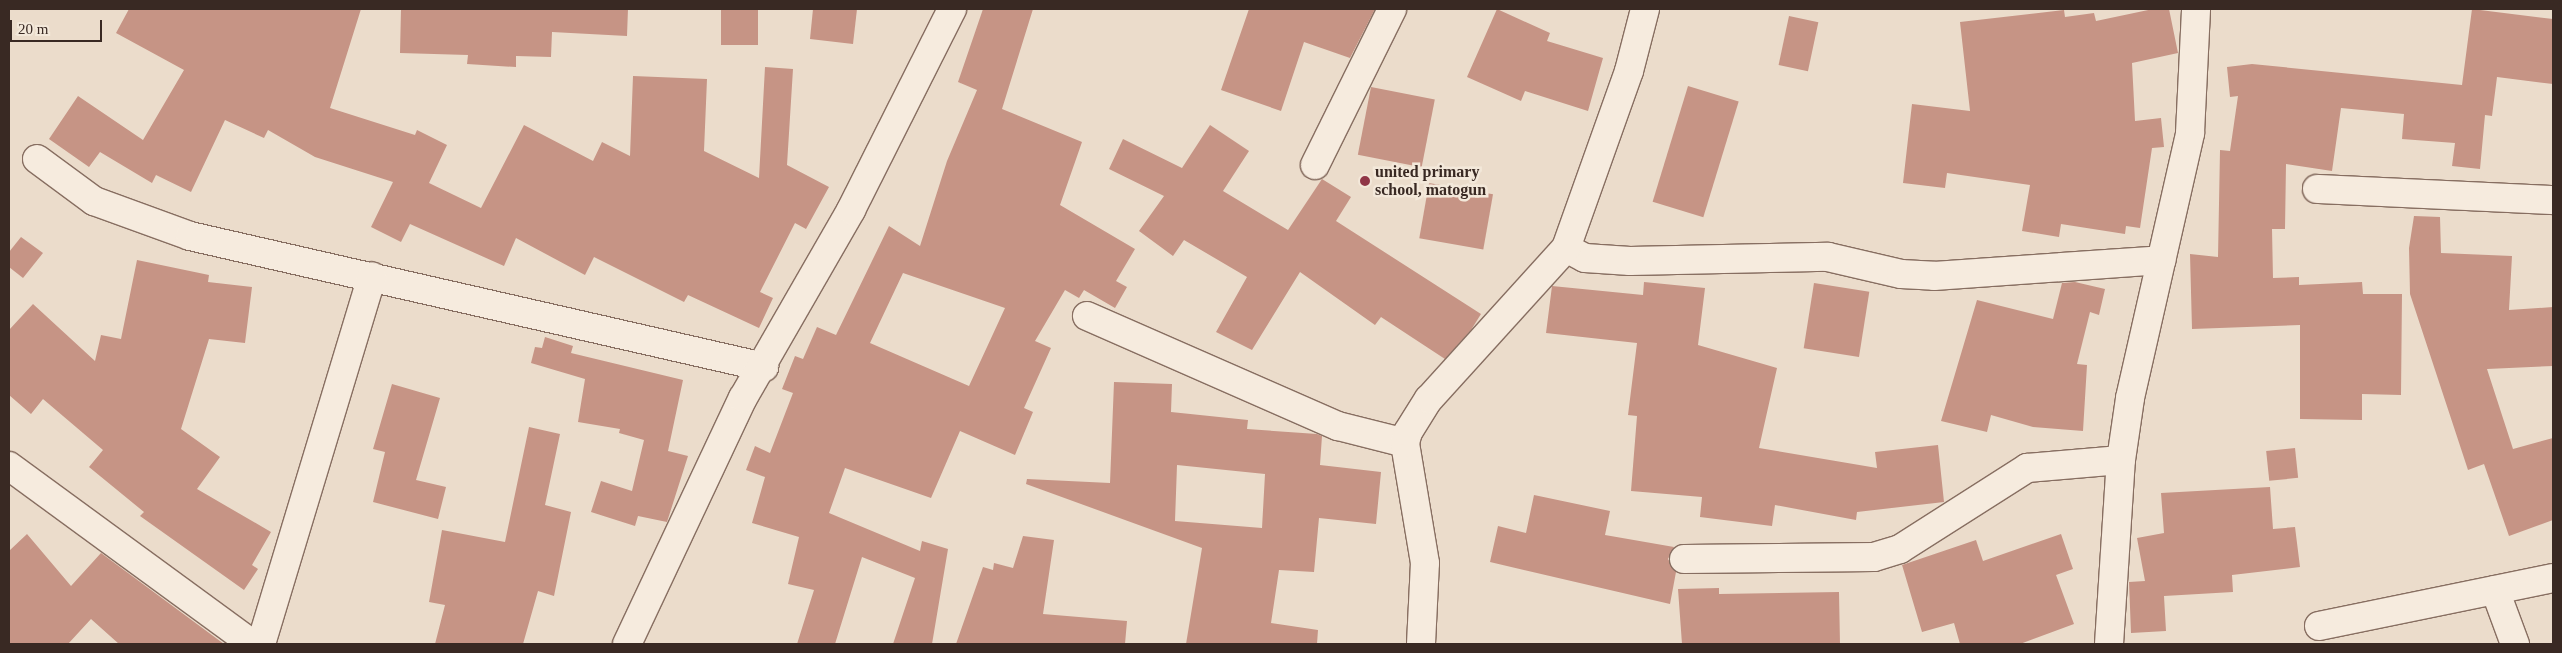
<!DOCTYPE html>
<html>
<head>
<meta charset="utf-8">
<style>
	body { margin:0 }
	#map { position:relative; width:2562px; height:653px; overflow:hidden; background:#ebdccb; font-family:"Times New Roman",serif }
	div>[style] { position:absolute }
	.building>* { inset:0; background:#c69485; transform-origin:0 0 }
	.roads { filter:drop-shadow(1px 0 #876e61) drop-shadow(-1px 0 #876e61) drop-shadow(0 1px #876e61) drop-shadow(0 -1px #876e61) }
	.minor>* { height:28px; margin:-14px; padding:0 14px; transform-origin:14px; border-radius:14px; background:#f6ebde }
	.dots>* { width:14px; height:14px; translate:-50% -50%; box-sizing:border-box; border:2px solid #f3e8da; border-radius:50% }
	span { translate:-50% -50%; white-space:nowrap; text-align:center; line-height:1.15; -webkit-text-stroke:5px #f3e8da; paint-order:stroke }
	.poi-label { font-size:16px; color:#392923; font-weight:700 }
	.left { translate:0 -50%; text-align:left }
	.frame { position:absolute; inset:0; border:10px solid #392923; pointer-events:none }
	.scale { position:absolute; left:10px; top:20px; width:92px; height:22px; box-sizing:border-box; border:2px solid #392923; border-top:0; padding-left:6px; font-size:15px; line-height:18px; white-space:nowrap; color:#392923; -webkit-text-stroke:4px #f3e8da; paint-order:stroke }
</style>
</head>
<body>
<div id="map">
	<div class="building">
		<div style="clip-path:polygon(129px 9px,361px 9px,330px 108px,415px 135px,417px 130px,447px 145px,429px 183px,481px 208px,524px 125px,593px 161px,602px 142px,630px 156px,633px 76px,707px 79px,704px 151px,759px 178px,765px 67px,793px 69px,787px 165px,829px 187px,806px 229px,795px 223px,760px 292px,773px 298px,759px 328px,688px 295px,684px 302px,594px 257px,585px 275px,516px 238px,504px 266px,410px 224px,401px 242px,371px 227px,393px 182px,315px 157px,268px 130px,264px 138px,225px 120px,191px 192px,156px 175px,152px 183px,100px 152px,89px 167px,49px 139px,78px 96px,143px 140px,184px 70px,116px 33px)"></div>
		<div style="clip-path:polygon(401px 9px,628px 9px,627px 36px,552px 32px,551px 57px,516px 56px,516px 67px,467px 64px,468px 55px,400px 53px)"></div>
		<div style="left:721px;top:9px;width:37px;height:36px"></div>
		<div style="clip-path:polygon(813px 9px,857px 9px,853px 44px,810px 39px)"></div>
		<div style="clip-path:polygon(evenodd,983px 9px,1033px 9px,1002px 109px,1082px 142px,1060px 205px,1135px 249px,1116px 281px,1127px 287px,1115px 308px,1084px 290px,1079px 298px,1065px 290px,1035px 341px,1051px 348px,1024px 408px,1033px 412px,1015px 455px,960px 431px,931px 498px,845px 468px,829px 513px,920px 551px,922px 541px,948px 549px,932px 644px,893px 644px,915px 578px,862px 557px,835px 644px,797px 644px,814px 590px,788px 584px,799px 537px,752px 523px,765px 477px,746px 470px,755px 446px,770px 453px,793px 393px,782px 389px,795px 356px,803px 359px,817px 327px,836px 335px,889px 226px,920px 246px,947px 161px,977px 90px,958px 82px,983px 9px,903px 273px,1005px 308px,969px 386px,870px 343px,903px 273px)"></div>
		<div style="clip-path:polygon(1249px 9px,1375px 9px,1350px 58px,1304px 42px,1281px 111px,1221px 90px)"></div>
		<div style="clip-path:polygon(1497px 9px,1550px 33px,1547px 41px,1603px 58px,1588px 111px,1525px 91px,1521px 101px,1467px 77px)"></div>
		<div style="clip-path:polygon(2153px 9px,2169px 9px,2178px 53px,2132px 63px,2135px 121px,2161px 118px,2164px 147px,2152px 148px,2140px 228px,2126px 226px,2125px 234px,2061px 224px,2059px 237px,2022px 231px,2030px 185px,1947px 173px,1945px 188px,1903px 183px,1912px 104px,1970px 111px,1960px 22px,2064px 10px,2065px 17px,2094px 13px,2096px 21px)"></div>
		<div style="clip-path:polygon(2472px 9px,2553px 19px,2553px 84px,2497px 77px,2492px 116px,2485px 115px,2480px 169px,2452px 166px,2455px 143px,2402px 139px,2404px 114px,2341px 108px,2332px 171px,2286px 164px,2285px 229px,2272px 229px,2273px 278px,2299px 277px,2299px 285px,2362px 282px,2363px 294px,2402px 294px,2401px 395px,2362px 394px,2362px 420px,2300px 419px,2300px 325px,2192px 329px,2190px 254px,2218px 257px,2220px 150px,2230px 151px,2238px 96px,2230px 97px,2227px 67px,2252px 64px,2462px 85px)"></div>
		<div style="left:1789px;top:16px;width:30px;height:50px;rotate:12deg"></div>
		<div style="left:1688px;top:86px;width:53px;height:121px;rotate:17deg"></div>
		<div style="left:1371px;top:87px;width:65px;height:69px;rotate:11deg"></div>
		<div style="clip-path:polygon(1210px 125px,1249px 151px,1223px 191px,1288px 230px,1322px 179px,1351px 197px,1336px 221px,1481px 314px,1471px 330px,1445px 359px,1381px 317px,1375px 325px,1300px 272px,1252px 350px,1216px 332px,1247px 277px,1184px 240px,1173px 256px,1139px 231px,1164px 196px,1109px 169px,1123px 139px,1182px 168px)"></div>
		<div style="left:1429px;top:183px;width:65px;height:56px;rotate:10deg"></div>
		<div style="clip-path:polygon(2414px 216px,2440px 217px,2441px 253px,2512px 256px,2509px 310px,2553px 307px,2553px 366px,2487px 369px,2513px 449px,2553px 438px,2553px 520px,2509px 536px,2484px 464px,2468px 470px,2410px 294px,2409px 248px)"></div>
		<div style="clip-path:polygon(21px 237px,43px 253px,23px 278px,9px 267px,9px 252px)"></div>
		<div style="clip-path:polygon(137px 260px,209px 275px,208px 282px,252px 287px,245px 343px,209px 339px,181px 429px,220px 457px,197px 489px,271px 532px,252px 565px,258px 569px,244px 590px,140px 516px,144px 512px,89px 467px,103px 450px,43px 399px,31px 414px,9px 395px,9px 330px,33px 304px,95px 361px,101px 335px,121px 339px)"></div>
		<div style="clip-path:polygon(1644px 282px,1705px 288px,1698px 345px,1777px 368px,1759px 448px,1877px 468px,1875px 452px,1938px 445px,1944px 502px,1857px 512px,1856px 520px,1775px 505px,1772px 526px,1700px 517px,1702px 497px,1631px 491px,1637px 416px,1628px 415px,1637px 343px,1546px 333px,1552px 286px,1643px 295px)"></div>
		<div style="clip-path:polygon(2075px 282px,2105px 289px,2099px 315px,2090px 312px,2077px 364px,2087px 365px,2083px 431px,2033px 427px,1991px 415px,1987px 432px,1941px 421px,1977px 300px,2053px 319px,2062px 283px)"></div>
		<div style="left:1814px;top:283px;width:56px;height:66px;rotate:9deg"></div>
		<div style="clip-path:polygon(545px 337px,573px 346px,571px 353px,683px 380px,668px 451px,688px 456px,667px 522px,638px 516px,635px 526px,591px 512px,601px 481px,632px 491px,644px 440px,619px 433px,620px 429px,578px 422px,585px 379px,531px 363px,535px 347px,542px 348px)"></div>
		<div style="clip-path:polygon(evenodd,1114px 382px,1172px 384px,1171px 412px,1248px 420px,1247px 429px,1317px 434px,1322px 436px,1320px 465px,1381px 472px,1376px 524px,1319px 518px,1314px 572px,1279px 570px,1271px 623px,1318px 630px,1317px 644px,1186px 644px,1202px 548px,1026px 484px,1027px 479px,1110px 483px,1114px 382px,1177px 465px,1265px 474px,1262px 528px,1175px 521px,1177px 465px)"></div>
		<div style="clip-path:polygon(392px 384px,440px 398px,416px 480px,446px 487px,438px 519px,373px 502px,385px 452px,373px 449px)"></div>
		<div style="clip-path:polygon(529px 427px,560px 434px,545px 505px,571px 512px,554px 596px,538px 591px,523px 644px,435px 644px,445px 605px,429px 602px,442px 530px,505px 542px)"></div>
		<div style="left:2295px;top:448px;width:30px;height:29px;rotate:84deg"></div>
		<div style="clip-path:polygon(2270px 487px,2273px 529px,2295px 527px,2300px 567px,2232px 575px,2233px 592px,2164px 596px,2166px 631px,2131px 633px,2129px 582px,2145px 581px,2137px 538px,2164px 533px,2161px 493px)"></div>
		<div style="clip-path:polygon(1534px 495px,1610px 511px,1605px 535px,1674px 547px,1668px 559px,1676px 572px,1670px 604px,1490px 562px,1498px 526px,1526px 533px)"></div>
		<div style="clip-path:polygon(27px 534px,71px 586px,101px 553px,224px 644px,119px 644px,91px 619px,68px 644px,9px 644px,9px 551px)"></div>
		<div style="clip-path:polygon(2061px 534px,2073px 569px,2056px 575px,2074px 624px,2020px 644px,1960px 644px,1954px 623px,1922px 632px,1902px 565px,1976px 540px,1983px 561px)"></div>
		<div style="clip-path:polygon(1023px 536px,1054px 540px,1043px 614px,1127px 621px,1125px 644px,956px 644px,983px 567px,993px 570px,994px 563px,1013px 568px)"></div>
		<div style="clip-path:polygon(1719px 588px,1719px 594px,1839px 592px,1840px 644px,1682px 644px,1678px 589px)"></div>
	</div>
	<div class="roads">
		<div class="minor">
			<div style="left:37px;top:159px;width:71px;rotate:36.4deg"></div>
			<div style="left:94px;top:201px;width:102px;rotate:20deg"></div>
			<div style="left:190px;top:236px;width:589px;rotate:12.86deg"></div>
			<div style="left:1315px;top:165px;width:174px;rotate:-63.7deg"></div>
			<div style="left:2317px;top:189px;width:236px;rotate:2.7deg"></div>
			<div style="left:1566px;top:248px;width:21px;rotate:28deg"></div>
			<div style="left:1585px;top:258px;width:45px;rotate:3.8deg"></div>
			<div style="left:1630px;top:261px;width:198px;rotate:-1.2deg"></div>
			<div style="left:1828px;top:257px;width:75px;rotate:13.1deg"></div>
			<div style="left:1901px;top:274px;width:33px;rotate:3deg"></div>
			<div style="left:1934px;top:276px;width:228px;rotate:-4deg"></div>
			<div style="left:1087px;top:316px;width:274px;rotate:23.7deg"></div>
			<div style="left:1338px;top:426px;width:69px;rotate:14.2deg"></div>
			<div style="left:9px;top:466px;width:301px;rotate:36.2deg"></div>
			<div style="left:1684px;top:559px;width:190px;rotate:-0.6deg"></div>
			<div style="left:1874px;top:557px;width:27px;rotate:-17deg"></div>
			<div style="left:1900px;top:549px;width:151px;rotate:-32.5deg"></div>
			<div style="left:2027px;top:468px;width:94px;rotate:-4.9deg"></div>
			<div style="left:2495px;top:590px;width:58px;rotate:69.7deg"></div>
			<div style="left:2319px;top:626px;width:239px;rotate:-11.6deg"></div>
			<div style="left:261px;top:644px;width:384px;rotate:-73.2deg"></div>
			<div style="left:627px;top:644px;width:272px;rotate:-64.8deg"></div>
			<div style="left:743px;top:398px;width:217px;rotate:-60.1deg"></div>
			<div style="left:851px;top:210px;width:225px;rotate:-63.3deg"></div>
			<div style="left:1421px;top:644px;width:81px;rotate:-87.2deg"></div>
			<div style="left:1425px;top:563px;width:122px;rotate:-99.5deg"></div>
			<div style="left:1405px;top:443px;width:11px;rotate:-75deg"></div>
			<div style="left:1408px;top:432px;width:39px;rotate:-58deg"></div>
			<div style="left:1429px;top:399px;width:204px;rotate:-47.8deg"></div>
			<div style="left:1566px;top:248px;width:188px;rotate:-70.4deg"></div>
			<div style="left:1629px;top:71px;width:64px;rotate:-75.5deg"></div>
			<div style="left:2109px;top:644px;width:184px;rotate:-86.3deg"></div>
			<div style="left:2121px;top:460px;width:63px;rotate:-81.7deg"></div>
			<div style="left:2130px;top:398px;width:272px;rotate:-77.2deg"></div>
			<div style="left:2190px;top:133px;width:124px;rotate:-87.2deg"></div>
		</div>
	</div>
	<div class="dots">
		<div style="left:1365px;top:181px;background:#903647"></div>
	</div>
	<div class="poi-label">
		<span class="left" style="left:1375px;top:181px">united primary<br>school, matogun</span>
	</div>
	<div class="frame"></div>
	<div class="scale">20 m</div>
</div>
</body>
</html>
